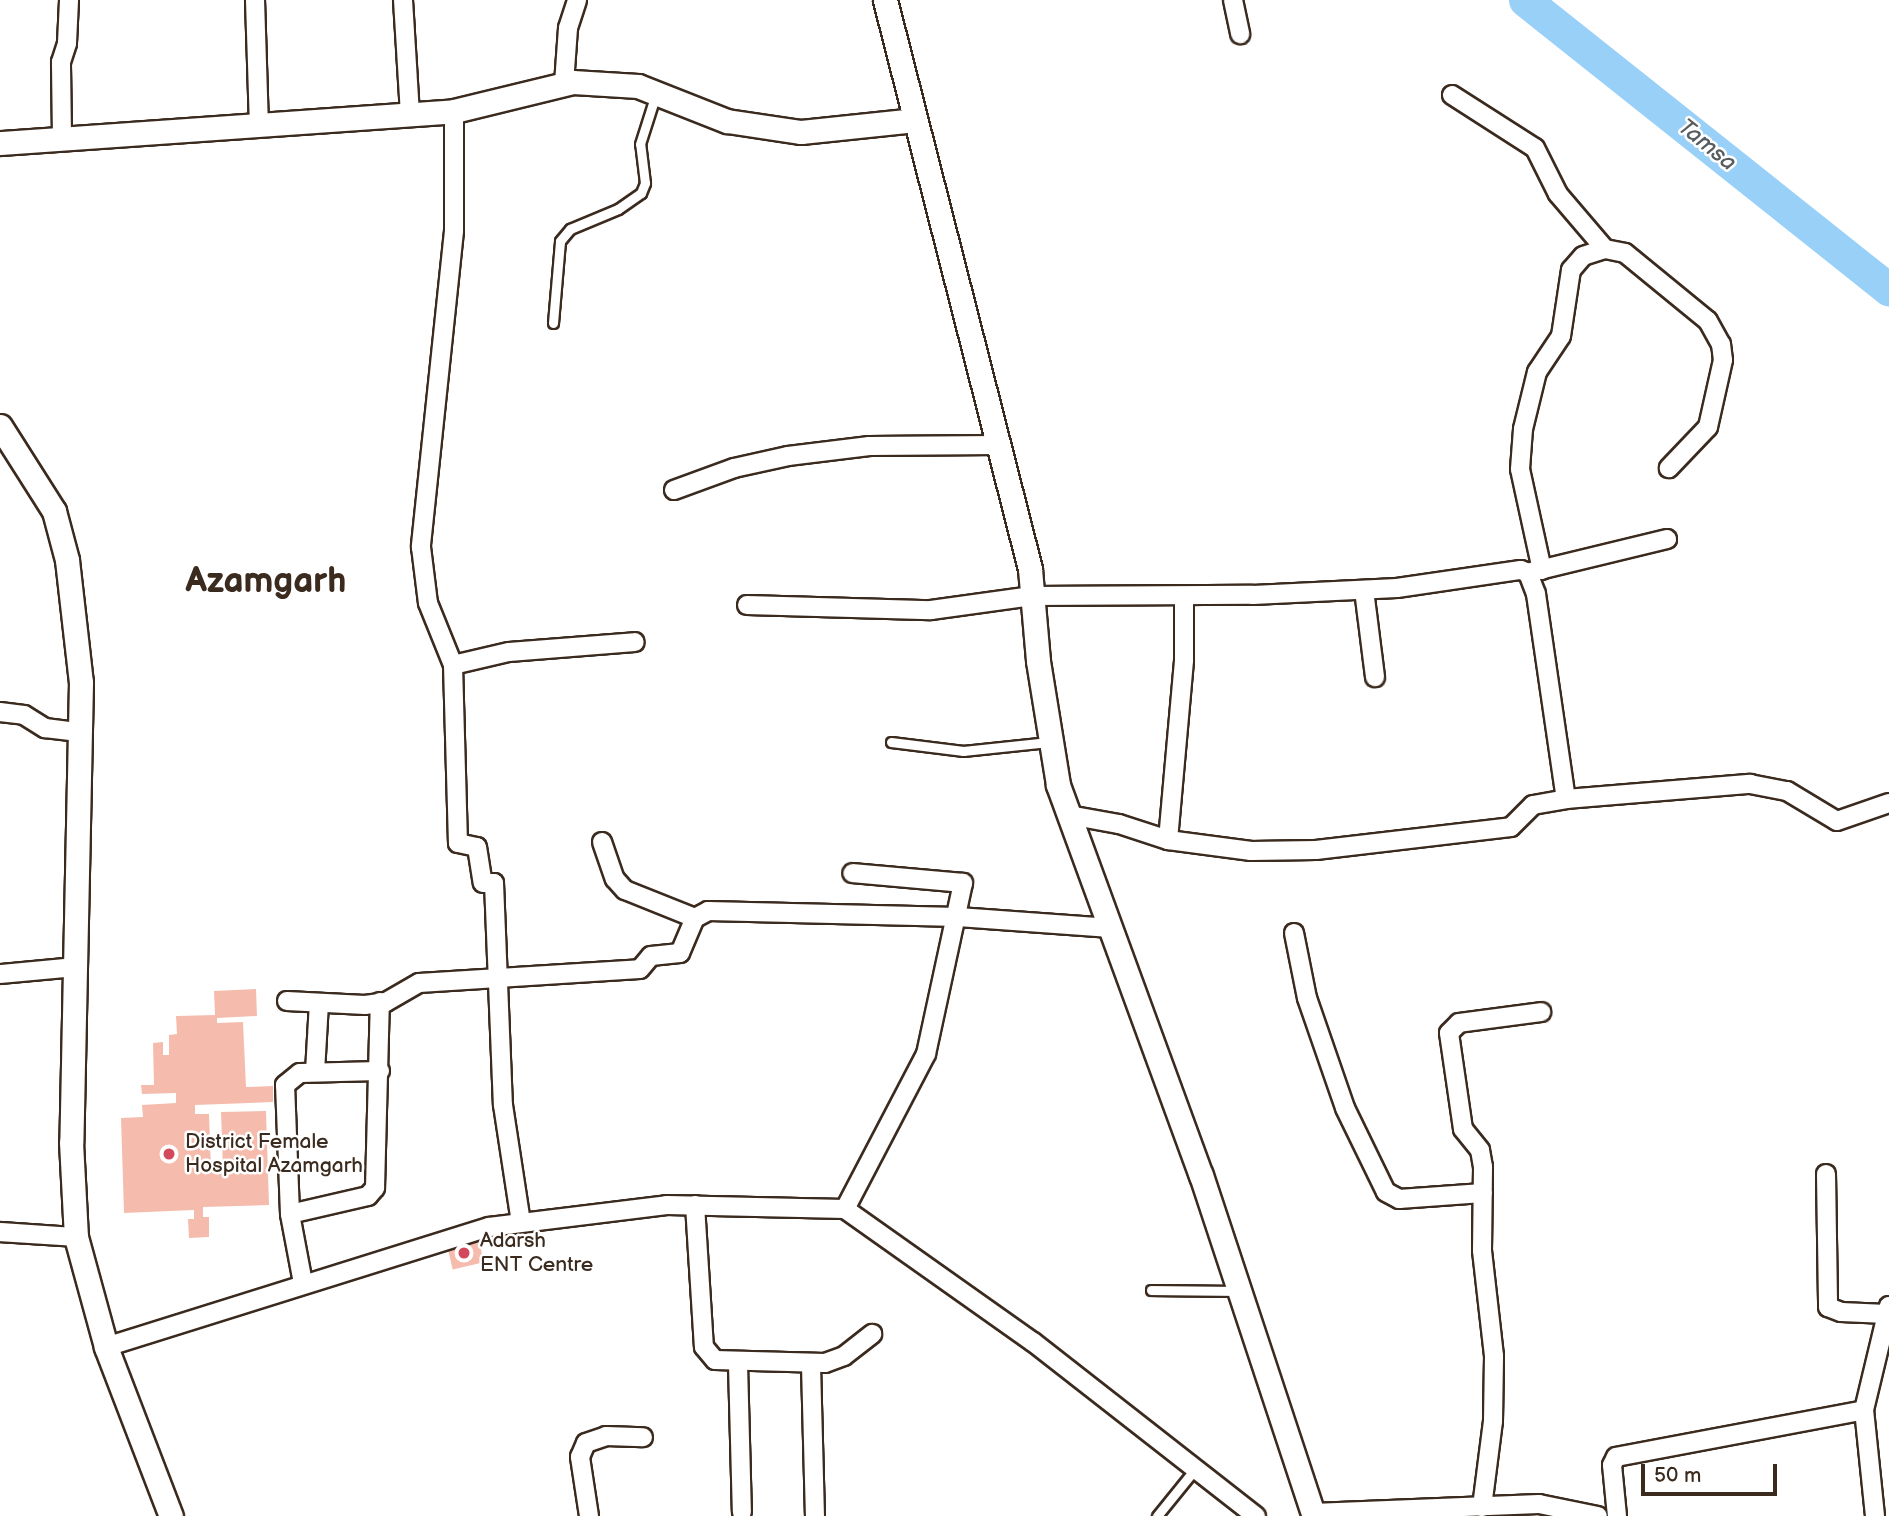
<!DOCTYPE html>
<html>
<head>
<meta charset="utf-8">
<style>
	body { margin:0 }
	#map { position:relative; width:1889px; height:1516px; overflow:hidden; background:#fff; font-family:"Balsamiq Sans",sans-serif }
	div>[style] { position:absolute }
	.river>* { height:33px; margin:-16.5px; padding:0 16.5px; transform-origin:16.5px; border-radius:16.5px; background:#99d0f8 }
	.building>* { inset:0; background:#f5bcad; transform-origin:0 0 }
	.roads { filter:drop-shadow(2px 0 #3b2a1e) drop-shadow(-2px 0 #3b2a1e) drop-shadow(0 2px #3b2a1e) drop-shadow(0 -2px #3b2a1e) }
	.service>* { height:9px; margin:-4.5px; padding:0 4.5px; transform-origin:4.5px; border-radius:4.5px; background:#fff }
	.minor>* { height:18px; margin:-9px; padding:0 9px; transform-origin:9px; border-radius:9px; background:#fff }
	.tertiary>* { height:23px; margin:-11.5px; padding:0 11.5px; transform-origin:11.5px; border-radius:11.5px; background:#fff }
	.dots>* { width:19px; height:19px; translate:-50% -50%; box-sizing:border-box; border:4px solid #fff; border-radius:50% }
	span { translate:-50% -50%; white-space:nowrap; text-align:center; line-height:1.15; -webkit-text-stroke:5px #fff; paint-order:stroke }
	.poi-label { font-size:21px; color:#3b2a1e }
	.left { translate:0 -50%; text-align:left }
	.water-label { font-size:23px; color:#575c5f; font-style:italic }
	.town-label { font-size:35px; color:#3b2a1e; font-weight:700 }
	.scale { position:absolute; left:1641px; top:1464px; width:136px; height:32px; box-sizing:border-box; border:4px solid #3b2a1e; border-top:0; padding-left:9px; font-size:21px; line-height:24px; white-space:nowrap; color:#3b2a1e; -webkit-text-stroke:5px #fff; paint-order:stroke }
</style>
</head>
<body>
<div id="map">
	<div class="river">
		<div style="left:1525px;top:0;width:465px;rotate:38.5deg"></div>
	</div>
	<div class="building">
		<div style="clip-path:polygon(256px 989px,257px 1016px,217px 1018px,217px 1023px,243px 1022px,246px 1087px,273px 1086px,273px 1102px,195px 1105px,195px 1114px,209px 1114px,211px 1169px,223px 1169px,221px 1112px,266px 1111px,269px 1205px,203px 1207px,203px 1217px,209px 1217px,209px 1237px,189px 1238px,188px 1219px,194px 1219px,194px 1210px,124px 1213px,121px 1118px,143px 1117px,142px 1105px,176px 1103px,176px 1093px,142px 1094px,141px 1085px,154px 1085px,153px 1043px,163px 1042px,163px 1055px,169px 1055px,169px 1035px,177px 1034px,176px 1016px,215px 1015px,214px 991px)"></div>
		<div style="left:478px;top:1237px;width:26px;height:32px;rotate:77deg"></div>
	</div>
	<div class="roads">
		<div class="service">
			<div style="left:553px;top:323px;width:82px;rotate:-85.1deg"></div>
			<div style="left:560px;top:241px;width:16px;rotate:-50deg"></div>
			<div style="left:570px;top:229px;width:52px;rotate:-22.6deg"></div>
			<div style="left:618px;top:209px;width:28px;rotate:-35deg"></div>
			<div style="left:641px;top:193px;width:11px;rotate:-68deg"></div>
			<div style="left:645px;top:183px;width:39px;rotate:-97deg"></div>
			<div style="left:640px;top:144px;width:52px;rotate:-72.3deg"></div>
			<div style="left:891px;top:742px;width:73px;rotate:7.1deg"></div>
			<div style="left:963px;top:751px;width:86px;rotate:-6deg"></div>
			<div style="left:1151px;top:1290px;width:86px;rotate:0.7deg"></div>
			<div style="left:1157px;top:1516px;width:60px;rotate:-51deg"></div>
		</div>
		<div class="minor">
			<div style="left:255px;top:0;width:125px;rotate:88.2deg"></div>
			<div style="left:403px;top:0;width:114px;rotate:86.5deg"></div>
			<div style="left:1233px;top:0;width:35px;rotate:78deg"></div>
			<div style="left:564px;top:84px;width:56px;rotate:-85.9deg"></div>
			<div style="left:568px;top:28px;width:29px;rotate:-72deg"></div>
			<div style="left:1452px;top:95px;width:98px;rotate:32.6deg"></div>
			<div style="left:1535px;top:148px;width:51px;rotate:63.4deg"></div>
			<div style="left:1558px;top:194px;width:72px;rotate:49.5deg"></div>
			<div style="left:454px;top:111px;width:120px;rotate:90deg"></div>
			<div style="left:454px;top:231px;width:318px;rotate:96deg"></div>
			<div style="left:421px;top:547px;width:56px;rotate:82.9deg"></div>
			<div style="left:428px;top:603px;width:67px;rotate:68deg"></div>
			<div style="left:453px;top:665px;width:178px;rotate:88.4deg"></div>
			<div style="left:458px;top:843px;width:19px;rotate:12deg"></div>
			<div style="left:477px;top:847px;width:36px;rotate:81deg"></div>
			<div style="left:483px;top:883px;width:11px"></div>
			<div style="left:494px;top:883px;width:222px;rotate:87.7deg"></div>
			<div style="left:503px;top:1105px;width:119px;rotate:81.3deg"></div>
			<div style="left:62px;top:137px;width:75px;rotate:-90.8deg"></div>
			<div style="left:61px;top:62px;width:20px;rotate:-72deg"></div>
			<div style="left:67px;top:43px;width:43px;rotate:-87.3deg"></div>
			<div style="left:674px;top:490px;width:64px;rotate:-20.1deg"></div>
			<div style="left:734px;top:468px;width:55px;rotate:-12.5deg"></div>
			<div style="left:788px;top:456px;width:82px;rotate:-7deg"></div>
			<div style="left:869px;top:446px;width:129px;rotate:-0.4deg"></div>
			<div style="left:1542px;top:570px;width:103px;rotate:-102.3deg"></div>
			<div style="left:1520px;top:469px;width:40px;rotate:-85.7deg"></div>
			<div style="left:1523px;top:429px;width:59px;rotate:-76.2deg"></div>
			<div style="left:1537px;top:372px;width:43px;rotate:-56.3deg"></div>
			<div style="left:1561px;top:336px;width:67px;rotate:-81.4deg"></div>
			<div style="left:1571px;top:270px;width:18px;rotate:-49deg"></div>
			<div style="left:1583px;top:256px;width:23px;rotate:-18deg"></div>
			<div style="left:1605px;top:249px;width:20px;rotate:11deg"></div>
			<div style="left:1625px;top:253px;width:107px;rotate:39.3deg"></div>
			<div style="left:1708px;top:321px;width:26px;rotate:61deg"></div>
			<div style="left:1721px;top:344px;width:16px;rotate:83deg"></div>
			<div style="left:1723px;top:360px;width:69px;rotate:102.6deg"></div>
			<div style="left:1708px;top:427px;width:57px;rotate:133.6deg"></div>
			<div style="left:1531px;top:572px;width:140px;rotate:-13.6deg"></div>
			<div style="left:1364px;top:590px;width:88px;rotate:82.8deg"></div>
			<div style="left:747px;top:605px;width:184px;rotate:1.6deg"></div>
			<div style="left:931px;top:610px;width:102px;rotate:-7.9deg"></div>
			<div style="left:1032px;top:596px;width:221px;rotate:-0.3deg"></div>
			<div style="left:1253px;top:595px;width:144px;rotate:-2.8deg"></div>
			<div style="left:1397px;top:588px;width:125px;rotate:-8.3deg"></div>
			<div style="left:1521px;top:570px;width:8px;rotate:23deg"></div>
			<div style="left:1528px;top:573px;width:22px;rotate:69deg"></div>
			<div style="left:1536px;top:594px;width:207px;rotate:81.7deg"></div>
			<div style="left:453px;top:665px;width:57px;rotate:-13.1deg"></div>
			<div style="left:509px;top:652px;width:126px;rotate:-4.5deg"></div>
			<div style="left:0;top:712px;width:24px;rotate:7deg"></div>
			<div style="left:24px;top:715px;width:25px;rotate:32deg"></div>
			<div style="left:45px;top:728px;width:34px;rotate:7deg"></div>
			<div style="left:1069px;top:815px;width:51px;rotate:10.2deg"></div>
			<div style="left:1119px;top:824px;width:52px;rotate:18.1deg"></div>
			<div style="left:1168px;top:840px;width:84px;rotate:7.5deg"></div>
			<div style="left:1251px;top:851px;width:65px;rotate:-0.9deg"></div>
			<div style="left:1316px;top:850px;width:196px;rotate:-6.7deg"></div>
			<div style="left:1511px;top:827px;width:31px;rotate:-45deg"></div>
			<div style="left:1533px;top:805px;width:34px;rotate:-10deg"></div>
			<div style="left:1566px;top:799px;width:185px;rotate:-4.7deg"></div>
			<div style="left:1750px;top:784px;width:38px;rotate:11deg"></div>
			<div style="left:1787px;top:791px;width:58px;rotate:31deg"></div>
			<div style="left:1837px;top:821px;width:55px;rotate:-19.1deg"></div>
			<div style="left:1168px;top:840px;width:181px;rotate:-84.9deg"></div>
			<div style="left:1184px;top:660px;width:64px;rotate:-90deg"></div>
			<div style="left:602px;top:842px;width:39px;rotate:71deg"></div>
			<div style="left:615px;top:879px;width:15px;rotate:48deg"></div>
			<div style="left:625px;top:890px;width:75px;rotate:21.8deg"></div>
			<div style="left:1294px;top:933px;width:66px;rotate:78.7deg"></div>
			<div style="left:1307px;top:998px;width:116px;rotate:70.9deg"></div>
			<div style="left:1345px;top:1108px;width:93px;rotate:64deg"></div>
			<div style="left:1386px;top:1192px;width:15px;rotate:28deg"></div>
			<div style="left:1399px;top:1199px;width:84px;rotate:-4.1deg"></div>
			<div style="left:0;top:974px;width:75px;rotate:-5.3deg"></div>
			<div style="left:287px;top:1001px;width:78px;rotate:2.9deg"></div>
			<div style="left:365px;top:1005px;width:21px;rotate:-8deg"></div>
			<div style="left:386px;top:1002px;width:38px;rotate:-30deg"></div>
			<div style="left:419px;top:983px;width:221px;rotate:-3.6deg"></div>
			<div style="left:640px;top:969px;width:17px;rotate:-50deg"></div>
			<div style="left:651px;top:956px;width:29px;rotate:-6deg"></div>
			<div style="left:680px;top:953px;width:38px;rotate:-67deg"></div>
			<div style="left:695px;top:918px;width:15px;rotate:-28deg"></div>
			<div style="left:708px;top:911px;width:250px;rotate:1.4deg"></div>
			<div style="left:958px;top:917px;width:153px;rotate:4.1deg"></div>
			<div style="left:315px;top:1072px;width:69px;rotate:-86.7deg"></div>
			<div style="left:1826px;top:1174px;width:133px;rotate:89.1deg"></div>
			<div style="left:1828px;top:1307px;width:14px;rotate:21deg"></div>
			<div style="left:1841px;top:1312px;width:46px;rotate:2.5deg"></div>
			<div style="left:695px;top:1205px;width:142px;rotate:86.4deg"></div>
			<div style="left:704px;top:1347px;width:17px;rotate:50deg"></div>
			<div style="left:715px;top:1360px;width:110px;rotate:1.6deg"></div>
			<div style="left:825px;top:1363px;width:20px;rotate:-20deg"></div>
			<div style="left:844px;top:1356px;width:36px;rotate:-38deg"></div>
			<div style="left:845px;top:1209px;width:175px;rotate:-62.4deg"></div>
			<div style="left:926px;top:1054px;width:175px;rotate:-77.8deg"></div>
			<div style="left:963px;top:883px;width:111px;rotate:-174.9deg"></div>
			<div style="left:290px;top:1214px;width:80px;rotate:-13deg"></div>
			<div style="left:368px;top:1196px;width:11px;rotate:-49deg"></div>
			<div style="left:375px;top:1188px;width:186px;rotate:-88.5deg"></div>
			<div style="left:0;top:1232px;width:76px;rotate:3.8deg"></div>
			<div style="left:303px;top:1283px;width:70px;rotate:-100.7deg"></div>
			<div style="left:290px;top:1214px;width:129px;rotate:-92.2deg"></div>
			<div style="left:285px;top:1085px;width:19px;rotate:-39deg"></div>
			<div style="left:300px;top:1073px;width:80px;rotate:-1.4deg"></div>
			<div style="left:106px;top:1347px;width:401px;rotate:-17.4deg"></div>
			<div style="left:489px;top:1227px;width:179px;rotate:-7deg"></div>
			<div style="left:667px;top:1205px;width:178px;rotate:1.3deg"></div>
			<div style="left:845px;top:1209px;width:230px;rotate:35.3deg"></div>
			<div style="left:1033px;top:1342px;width:283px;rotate:38deg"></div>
			<div style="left:738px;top:1364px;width:148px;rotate:88.5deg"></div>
			<div style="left:811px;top:1365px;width:151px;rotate:88.5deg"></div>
			<div style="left:1482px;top:1507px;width:87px;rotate:-82.7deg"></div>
			<div style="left:1493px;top:1421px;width:65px;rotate:-89.1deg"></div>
			<div style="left:1494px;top:1356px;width:107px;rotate:-96.5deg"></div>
			<div style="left:1482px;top:1250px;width:83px;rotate:-89.3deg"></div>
			<div style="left:1483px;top:1167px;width:17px;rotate:-100deg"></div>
			<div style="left:1480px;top:1150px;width:27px;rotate:-129deg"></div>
			<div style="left:1463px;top:1129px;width:97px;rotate:-98.3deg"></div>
			<div style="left:1449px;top:1033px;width:14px;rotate:-45deg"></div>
			<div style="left:1459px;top:1023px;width:83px;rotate:-7.6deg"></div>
			<div style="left:1313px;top:1513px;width:226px;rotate:-2.3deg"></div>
			<div style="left:1539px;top:1504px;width:60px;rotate:11.5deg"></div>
			<div style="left:589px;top:1516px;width:60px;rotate:-98.7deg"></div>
			<div style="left:580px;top:1457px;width:15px;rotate:-67deg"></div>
			<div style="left:586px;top:1443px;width:21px;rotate:-19deg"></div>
			<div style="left:606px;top:1436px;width:37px;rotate:2deg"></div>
			<div style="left:1617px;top:1516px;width:51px;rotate:-95.6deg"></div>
			<div style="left:1612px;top:1465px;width:9px;rotate:-63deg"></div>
			<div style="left:1616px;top:1457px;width:252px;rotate:-10.7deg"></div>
			<div style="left:1875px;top:1516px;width:107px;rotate:-95.9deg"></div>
			<div style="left:1864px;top:1410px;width:107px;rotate:-76.5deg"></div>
		</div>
		<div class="tertiary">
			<div style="left:885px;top:0;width:587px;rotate:75.7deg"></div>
			<div style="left:1030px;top:569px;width:92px;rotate:85deg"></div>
			<div style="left:1038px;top:661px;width:126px;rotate:80.8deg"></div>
			<div style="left:1058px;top:785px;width:415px;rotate:69.9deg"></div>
			<div style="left:1201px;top:1175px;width:359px;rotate:71.7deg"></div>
			<div style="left:0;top:143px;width:455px;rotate:-4deg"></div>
			<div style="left:454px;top:111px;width:122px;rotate:-13.7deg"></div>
			<div style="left:573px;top:82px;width:65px;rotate:3.5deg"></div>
			<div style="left:638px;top:86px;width:96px;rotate:21.5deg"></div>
			<div style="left:727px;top:121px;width:75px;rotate:8.5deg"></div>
			<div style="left:801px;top:132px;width:115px;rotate:-6deg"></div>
			<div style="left:0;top:426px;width:101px;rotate:57.6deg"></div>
			<div style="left:54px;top:511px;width:51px;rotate:75.1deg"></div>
			<div style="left:67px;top:560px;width:123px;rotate:83.5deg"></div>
			<div style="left:81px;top:682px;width:460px;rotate:91.2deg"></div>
			<div style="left:71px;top:1142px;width:95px;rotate:87deg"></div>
			<div style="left:76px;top:1237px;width:114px;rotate:74.7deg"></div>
			<div style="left:106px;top:1347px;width:181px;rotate:69deg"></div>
		</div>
	</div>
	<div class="dots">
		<div style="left:169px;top:1154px;background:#d1495b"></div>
		<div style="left:464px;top:1253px;background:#d1495b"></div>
	</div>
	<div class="poi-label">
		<span class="left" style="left:185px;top:1154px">District Female<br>Hospital Azamgarh</span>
		<span class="left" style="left:480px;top:1253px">Adarsh<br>ENT Centre</span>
	</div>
	<div class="water-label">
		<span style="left:1707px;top:145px;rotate:39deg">Tamsa</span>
	</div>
	<div class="town-label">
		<span style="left:266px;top:582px">Azamgarh</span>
	</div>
	<div class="scale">50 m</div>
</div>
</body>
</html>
